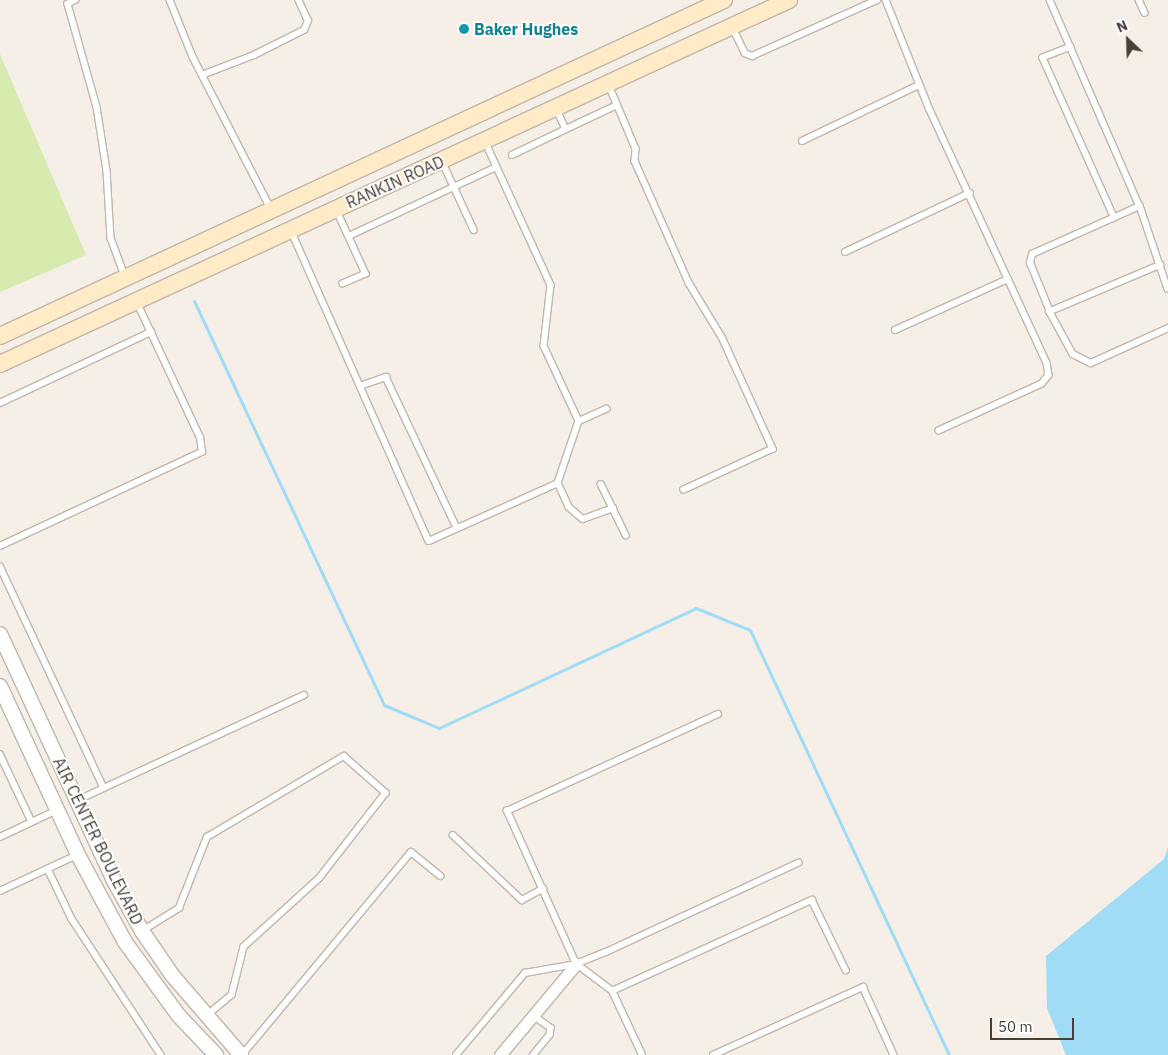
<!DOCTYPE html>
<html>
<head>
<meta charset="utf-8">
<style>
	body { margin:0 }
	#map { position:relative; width:1168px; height:1055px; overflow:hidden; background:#f5efe7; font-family:"IBM Plex Sans",sans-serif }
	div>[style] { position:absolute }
	.green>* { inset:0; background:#d7ebae }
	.water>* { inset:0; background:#a0dcf5 }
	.stream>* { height:3px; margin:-1.5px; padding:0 1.5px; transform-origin:1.5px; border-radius:1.5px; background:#a0dcf5 }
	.roads { filter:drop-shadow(1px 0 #c1b6a9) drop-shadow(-1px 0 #c1b6a9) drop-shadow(0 1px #c1b6a9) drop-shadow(0 -1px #c1b6a9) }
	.service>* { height:5.5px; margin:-2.75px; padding:0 2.75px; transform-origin:2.75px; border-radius:2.75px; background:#fff }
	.minor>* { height:11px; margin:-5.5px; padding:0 5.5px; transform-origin:5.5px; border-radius:5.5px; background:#fff }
	.tertiary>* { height:14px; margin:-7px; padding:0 7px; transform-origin:7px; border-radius:7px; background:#fff }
	.secondary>* { height:16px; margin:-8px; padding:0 8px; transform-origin:8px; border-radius:8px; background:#ffebc7 }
	.dots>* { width:14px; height:14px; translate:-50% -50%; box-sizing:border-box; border:2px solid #fff; border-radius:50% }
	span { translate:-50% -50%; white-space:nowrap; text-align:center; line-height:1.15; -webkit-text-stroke:4px #fff; paint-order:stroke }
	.culture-label { font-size:16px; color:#0d838f; font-weight:700 }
	.left { translate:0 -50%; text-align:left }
	.street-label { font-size:16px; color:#483f36 }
	.north { position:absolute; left:1103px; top:15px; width:50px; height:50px; -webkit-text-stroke:4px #fff; paint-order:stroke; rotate:336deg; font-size:14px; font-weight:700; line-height:20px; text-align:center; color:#483f36 }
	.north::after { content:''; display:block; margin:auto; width:18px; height:22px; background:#483f36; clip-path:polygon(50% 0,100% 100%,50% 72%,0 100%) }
	.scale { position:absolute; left:990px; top:1018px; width:84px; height:22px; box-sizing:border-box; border:2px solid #483f36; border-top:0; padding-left:6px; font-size:15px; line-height:18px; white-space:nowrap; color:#483f36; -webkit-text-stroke:4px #fff; paint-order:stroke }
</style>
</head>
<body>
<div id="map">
	<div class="green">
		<div style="clip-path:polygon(0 54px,86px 255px,0 292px)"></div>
	</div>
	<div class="water">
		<div style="clip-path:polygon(1168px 847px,1168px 1055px,1066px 1055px,1047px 1008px,1046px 956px,1164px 859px)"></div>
	</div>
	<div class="stream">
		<div style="left:194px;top:301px;width:446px;rotate:64.8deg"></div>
		<div style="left:384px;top:705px;width:60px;rotate:22.7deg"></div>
		<div style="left:439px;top:728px;width:284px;rotate:-25deg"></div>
		<div style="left:696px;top:608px;width:58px;rotate:22.2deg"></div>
		<div style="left:750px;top:630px;width:469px;rotate:64.9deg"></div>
	</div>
	<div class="roads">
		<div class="service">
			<div style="left:76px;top:0;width:9px;rotate:153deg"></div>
			<div style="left:68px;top:4px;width:107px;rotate:74.3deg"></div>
			<div style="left:97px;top:107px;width:65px;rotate:81.1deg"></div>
			<div style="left:107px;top:171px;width:67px;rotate:86.6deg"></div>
			<div style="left:111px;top:238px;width:40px;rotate:69.8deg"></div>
			<div style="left:170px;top:0;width:61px;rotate:68deg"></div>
			<div style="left:193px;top:57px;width:171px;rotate:62.8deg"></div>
			<div style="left:886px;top:0;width:118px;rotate:68.2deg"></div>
			<div style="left:930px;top:110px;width:279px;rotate:65.2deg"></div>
			<div style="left:1047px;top:363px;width:12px;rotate:81deg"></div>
			<div style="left:1049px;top:375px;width:11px;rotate:128deg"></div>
			<div style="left:1042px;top:384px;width:113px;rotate:155.5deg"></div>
			<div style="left:1050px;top:0;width:228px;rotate:66.5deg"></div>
			<div style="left:1141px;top:209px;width:84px;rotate:71.4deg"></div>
			<div style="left:1139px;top:0;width:14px;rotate:65deg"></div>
			<div style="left:733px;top:28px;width:28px;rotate:64deg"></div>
			<div style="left:745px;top:53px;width:8px;rotate:23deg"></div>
			<div style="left:752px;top:56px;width:137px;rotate:-24.1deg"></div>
			<div style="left:1071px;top:47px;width:30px;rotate:159deg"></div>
			<div style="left:1043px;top:58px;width:174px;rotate:65.9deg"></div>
			<div style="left:202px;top:75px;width:56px;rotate:-21deg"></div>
			<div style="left:254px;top:55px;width:56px;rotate:-26.6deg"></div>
			<div style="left:304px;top:30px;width:10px;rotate:-66deg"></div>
			<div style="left:308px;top:21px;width:23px;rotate:-115deg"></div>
			<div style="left:609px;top:85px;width:69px;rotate:67.1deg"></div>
			<div style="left:636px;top:149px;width:12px;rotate:95deg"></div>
			<div style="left:635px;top:161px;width:133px;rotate:66.1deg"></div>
			<div style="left:689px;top:283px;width:63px;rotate:58.6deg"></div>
			<div style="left:722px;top:337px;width:123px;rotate:65.5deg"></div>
			<div style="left:773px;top:449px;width:98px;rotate:155.3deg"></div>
			<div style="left:557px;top:110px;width:21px;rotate:65deg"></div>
			<div style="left:566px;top:129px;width:56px;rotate:-25.2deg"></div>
			<div style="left:485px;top:141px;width:158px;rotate:65.4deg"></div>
			<div style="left:551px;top:285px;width:61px;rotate:96.5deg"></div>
			<div style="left:544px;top:346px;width:83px;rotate:65deg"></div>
			<div style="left:579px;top:421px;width:65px;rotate:108.7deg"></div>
			<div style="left:558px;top:483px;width:26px;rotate:65deg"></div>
			<div style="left:569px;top:507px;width:18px;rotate:41deg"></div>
			<div style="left:583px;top:519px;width:32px;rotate:-20deg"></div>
			<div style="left:802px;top:141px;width:130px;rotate:-25.6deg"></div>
			<div style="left:512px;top:155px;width:60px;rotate:-25.7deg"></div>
			<div style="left:442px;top:161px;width:76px;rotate:65.1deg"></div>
			<div style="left:337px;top:211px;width:69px;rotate:65.3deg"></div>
			<div style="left:366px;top:274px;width:25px;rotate:157deg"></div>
			<div style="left:291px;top:230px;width:340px;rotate:66.1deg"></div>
			<div style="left:429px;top:541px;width:141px;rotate:-24.2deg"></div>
			<div style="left:349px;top:236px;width:162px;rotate:-25.1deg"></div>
			<div style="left:845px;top:252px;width:138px;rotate:-25.3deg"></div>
			<div style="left:1161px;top:265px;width:121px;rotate:157.1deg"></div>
			<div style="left:1050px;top:312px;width:48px;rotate:61.3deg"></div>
			<div style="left:1073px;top:354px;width:20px;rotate:27deg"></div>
			<div style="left:1091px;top:363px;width:85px;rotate:-24.4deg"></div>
			<div style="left:1050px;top:312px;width:53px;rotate:-112.2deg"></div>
			<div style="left:1030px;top:263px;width:9px;rotate:-77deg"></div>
			<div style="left:1032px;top:254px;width:118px;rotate:-24deg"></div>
			<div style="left:895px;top:330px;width:124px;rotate:-24.3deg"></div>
			<div style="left:360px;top:386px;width:28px;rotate:-19deg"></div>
			<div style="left:386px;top:377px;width:167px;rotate:64.8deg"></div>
			<div style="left:0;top:403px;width:167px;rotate:-25.2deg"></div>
			<div style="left:579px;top:421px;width:30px;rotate:-24deg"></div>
			<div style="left:601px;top:484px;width:57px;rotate:63.9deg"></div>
			<div style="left:0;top:546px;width:223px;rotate:-25deg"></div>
			<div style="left:202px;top:452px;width:14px;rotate:-98deg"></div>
			<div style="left:200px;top:438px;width:149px;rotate:-115deg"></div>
			<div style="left:0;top:566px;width:245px;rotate:64.9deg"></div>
			<div style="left:0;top:754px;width:75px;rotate:64.8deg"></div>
			<div style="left:78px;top:800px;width:249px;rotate:-24.9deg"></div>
			<div style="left:453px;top:835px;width:95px;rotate:43.3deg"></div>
			<div style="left:522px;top:900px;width:24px;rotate:-28deg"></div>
			<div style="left:0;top:837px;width:63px;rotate:-25.3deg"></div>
			<div style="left:48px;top:869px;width:55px;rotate:64.4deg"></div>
			<div style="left:72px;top:919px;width:163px;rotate:56.8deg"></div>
			<div style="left:0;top:891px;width:85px;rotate:-25.1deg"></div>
			<div style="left:142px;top:931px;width:44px;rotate:-31.9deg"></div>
			<div style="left:179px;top:908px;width:76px;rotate:-68.5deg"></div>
			<div style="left:207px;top:837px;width:159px;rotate:-30.6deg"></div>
			<div style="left:344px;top:756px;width:56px;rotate:41.4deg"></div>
			<div style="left:386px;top:793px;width:109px;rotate:127.9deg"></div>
			<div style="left:319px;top:879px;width:101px;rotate:137.8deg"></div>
			<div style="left:244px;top:947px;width:49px;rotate:104deg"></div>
			<div style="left:232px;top:995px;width:31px;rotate:140deg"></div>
			<div style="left:612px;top:991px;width:220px;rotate:-24.5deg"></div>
			<div style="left:812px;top:900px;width:78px;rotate:64.1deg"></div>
			<div style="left:533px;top:1015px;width:22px;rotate:36deg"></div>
			<div style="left:551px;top:1028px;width:7px;rotate:98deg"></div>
			<div style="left:550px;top:1035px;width:26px;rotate:129deg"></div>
			<div style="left:242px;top:1055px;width:264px;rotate:-50.2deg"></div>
			<div style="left:411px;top:852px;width:38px;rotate:39deg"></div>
			<div style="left:456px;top:1055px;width:107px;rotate:-49.9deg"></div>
			<div style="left:525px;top:973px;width:52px;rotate:-10deg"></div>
			<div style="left:576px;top:964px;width:32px;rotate:-22deg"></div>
			<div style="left:606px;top:952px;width:212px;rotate:-24.9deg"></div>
			<div style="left:642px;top:1055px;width:71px;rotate:-115.1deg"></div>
			<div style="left:612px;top:991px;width:45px;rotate:-143.1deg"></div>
			<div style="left:576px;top:964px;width:168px;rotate:-114.3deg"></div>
			<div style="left:507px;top:811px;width:232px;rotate:-24.7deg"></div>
			<div style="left:713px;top:1055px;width:165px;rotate:-24.4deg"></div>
			<div style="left:863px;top:987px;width:75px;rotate:65.5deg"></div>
		</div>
		<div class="minor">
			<div style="left:500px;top:1055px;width:119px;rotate:-50.1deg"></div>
		</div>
		<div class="tertiary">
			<div style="left:0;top:634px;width:270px;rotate:65.2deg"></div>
			<div style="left:113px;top:879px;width:60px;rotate:60.9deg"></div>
			<div style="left:142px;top:931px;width:53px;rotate:55.7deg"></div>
			<div style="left:172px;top:975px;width:106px;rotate:49.2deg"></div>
			<div style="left:0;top:686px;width:186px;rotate:65.2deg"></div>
			<div style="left:78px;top:855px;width:99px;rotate:61.6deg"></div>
			<div style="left:125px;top:942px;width:92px;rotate:53.9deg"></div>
			<div style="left:179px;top:1016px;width:54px;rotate:46.5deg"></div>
		</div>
		<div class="secondary">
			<div style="left:0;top:336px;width:798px;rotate:-24.9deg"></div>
			<div style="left:0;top:364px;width:869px;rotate:-24.77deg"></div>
		</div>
	</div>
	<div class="dots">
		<div style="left:464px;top:29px;background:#0f9aa8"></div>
	</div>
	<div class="culture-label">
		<span class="left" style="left:474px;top:29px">Baker Hughes</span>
	</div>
	<div class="street-label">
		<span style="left:395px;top:182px;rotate:-24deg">RANKIN ROAD</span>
		<span style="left:98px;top:841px;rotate:64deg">AIR CENTER BOULEVARD</span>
	</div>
	<div class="north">N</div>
	<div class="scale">50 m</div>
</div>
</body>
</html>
